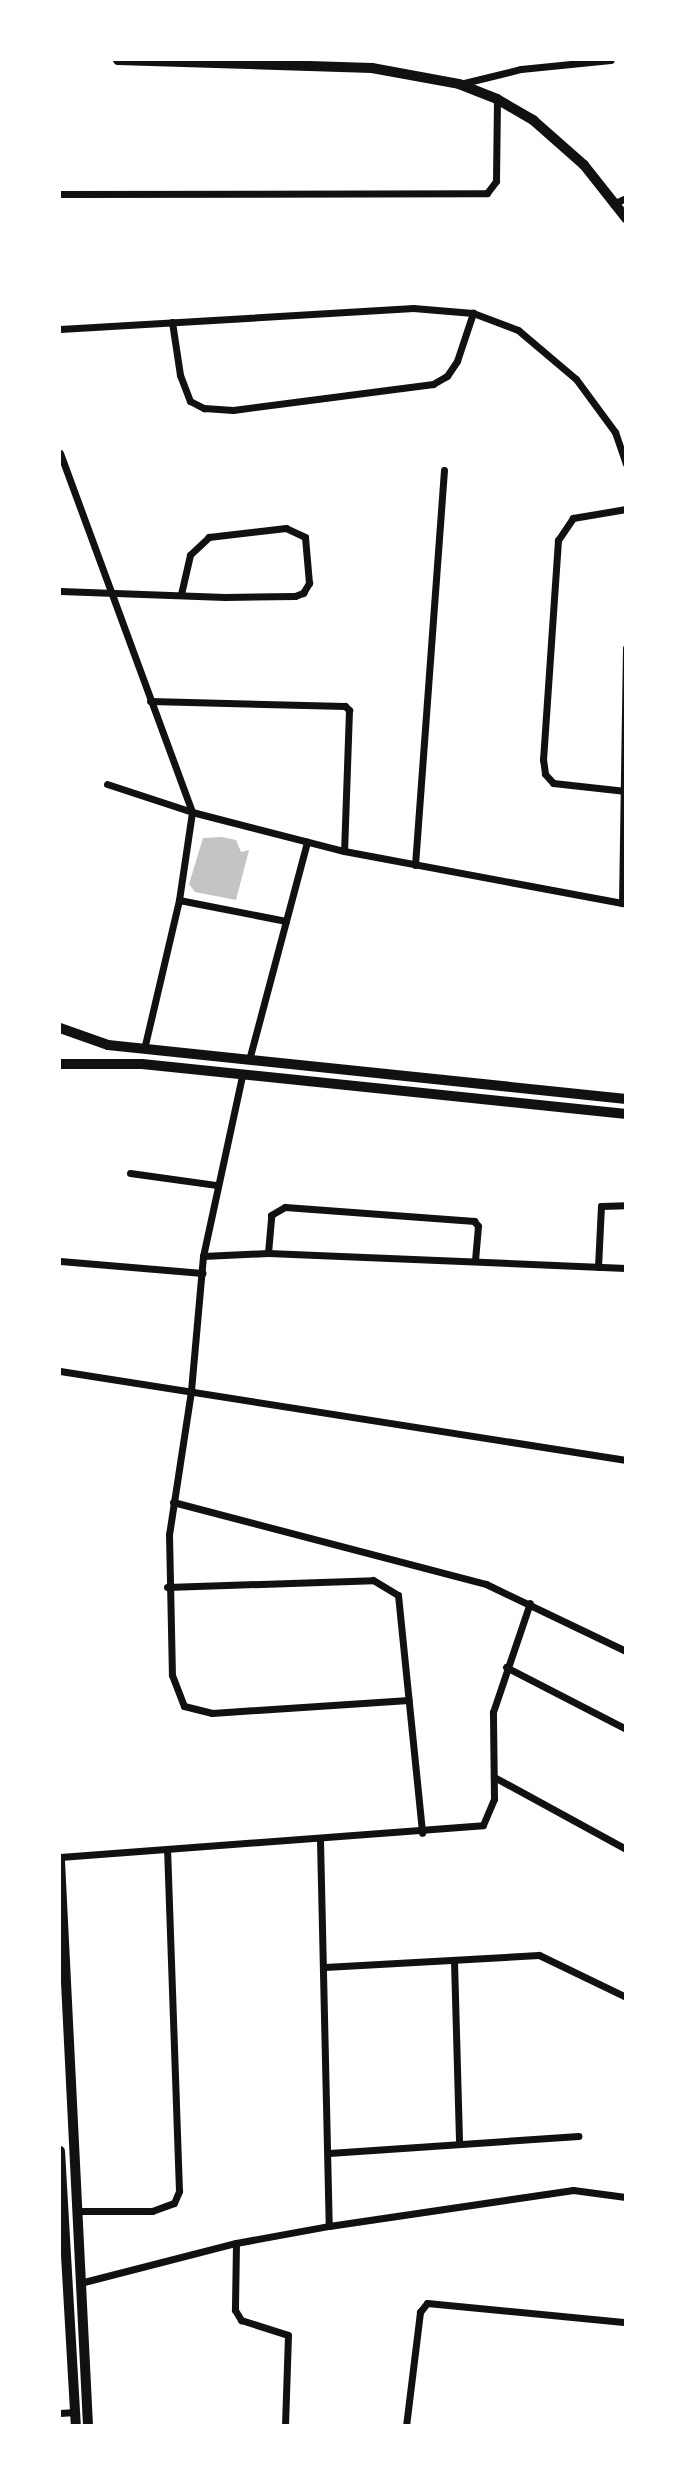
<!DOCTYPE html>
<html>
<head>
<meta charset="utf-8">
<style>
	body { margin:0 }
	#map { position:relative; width:685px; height:2485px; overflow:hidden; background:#fff; font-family:Spectral,serif }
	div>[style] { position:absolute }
	.building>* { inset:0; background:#c4c4c4 }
	.minor>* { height:7px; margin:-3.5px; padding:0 3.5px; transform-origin:3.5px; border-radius:3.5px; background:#111 }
	.tertiary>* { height:10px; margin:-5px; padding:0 5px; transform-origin:5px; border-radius:5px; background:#111 }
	span { translate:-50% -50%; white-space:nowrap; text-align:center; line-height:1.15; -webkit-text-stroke:5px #fff; paint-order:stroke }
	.frame { position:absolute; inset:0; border:61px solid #fff; pointer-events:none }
</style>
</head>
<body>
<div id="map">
	<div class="building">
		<div style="clip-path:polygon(222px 837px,236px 840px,241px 852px,249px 850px,236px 900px,195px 892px,189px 884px,203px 838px)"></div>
	</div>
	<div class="minor">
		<div style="left:460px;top:84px;width:63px;rotate:-13.8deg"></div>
		<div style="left:521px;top:69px;width:90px;rotate:-5.7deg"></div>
		<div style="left:60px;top:194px;width:427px;rotate:-0.1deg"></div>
		<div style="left:487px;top:193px;width:15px;rotate:-53deg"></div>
		<div style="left:496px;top:181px;width:82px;rotate:-89.3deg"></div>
		<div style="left:613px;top:204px;width:14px;rotate:-25deg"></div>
		<div style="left:172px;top:322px;width:54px;rotate:81.4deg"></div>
		<div style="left:180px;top:375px;width:28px;rotate:69deg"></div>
		<div style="left:190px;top:401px;width:16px;rotate:27deg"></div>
		<div style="left:204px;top:408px;width:29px;rotate:4deg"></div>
		<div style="left:233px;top:410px;width:202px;rotate:-7.4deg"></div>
		<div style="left:433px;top:384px;width:16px;rotate:-30deg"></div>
		<div style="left:447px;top:376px;width:18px;rotate:-56deg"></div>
		<div style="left:457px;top:361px;width:51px;rotate:-71.6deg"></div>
		<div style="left:60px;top:329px;width:354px;rotate:-3.4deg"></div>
		<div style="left:413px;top:308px;width:60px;rotate:4.8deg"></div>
		<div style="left:473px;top:313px;width:48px;rotate:20.7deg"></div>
		<div style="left:518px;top:330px;width:76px;rotate:40.2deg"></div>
		<div style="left:576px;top:379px;width:66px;rotate:53.7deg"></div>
		<div style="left:615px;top:432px;width:34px;rotate:71deg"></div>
		<div style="left:60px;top:453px;width:382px;rotate:69.8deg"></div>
		<div style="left:192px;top:812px;width:89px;rotate:98.4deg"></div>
		<div style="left:179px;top:900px;width:153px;rotate:103.2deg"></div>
		<div style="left:626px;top:509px;width:54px;rotate:170.4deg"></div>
		<div style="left:573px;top:518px;width:27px;rotate:124deg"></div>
		<div style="left:558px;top:540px;width:220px;rotate:93.9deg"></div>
		<div style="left:543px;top:759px;width:15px;rotate:82deg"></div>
		<div style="left:545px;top:774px;width:12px;rotate:48deg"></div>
		<div style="left:553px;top:783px;width:73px;rotate:6.3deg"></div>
		<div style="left:60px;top:591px;width:165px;rotate:2.1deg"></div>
		<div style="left:225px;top:597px;width:70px;rotate:-0.8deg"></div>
		<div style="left:295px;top:596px;width:9px;rotate:-21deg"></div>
		<div style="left:303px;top:593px;width:12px;rotate:-59deg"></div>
		<div style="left:309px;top:583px;width:46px;rotate:-95deg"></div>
		<div style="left:305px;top:537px;width:21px;rotate:-155deg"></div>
		<div style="left:286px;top:528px;width:78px;rotate:173.3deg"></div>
		<div style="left:209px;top:537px;width:26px;rotate:137deg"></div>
		<div style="left:190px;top:555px;width:40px;rotate:103deg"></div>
		<div style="left:150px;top:701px;width:195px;rotate:1.5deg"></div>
		<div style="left:345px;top:706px;width:6px;rotate:45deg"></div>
		<div style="left:349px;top:710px;width:141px;rotate:92deg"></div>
		<div style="left:107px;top:784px;width:89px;rotate:18.2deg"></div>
		<div style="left:192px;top:812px;width:157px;rotate:14.4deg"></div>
		<div style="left:344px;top:851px;width:287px;rotate:10.6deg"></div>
		<div style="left:415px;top:865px;width:396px;rotate:-85.8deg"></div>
		<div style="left:179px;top:900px;width:109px;rotate:11.1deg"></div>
		<div style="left:622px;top:903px;width:255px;rotate:-89.1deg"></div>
		<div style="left:249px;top:1060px;width:226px;rotate:-75.1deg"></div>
		<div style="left:242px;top:1076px;width:184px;rotate:102.2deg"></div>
		<div style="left:203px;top:1256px;width:136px;rotate:95.1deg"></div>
		<div style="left:191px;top:1391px;width:145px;rotate:98.7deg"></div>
		<div style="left:169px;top:1534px;width:141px;rotate:88.8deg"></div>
		<div style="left:172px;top:1675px;width:33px;rotate:69deg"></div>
		<div style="left:184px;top:1706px;width:29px;rotate:14deg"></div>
		<div style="left:212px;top:1713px;width:197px;rotate:-3.8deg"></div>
		<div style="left:130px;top:1173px;width:88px;rotate:7.9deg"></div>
		<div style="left:268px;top:1253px;width:38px;rotate:-85deg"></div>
		<div style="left:271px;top:1215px;width:16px;rotate:-30deg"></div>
		<div style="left:285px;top:1207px;width:190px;rotate:4.2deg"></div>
		<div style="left:474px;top:1221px;width:6px;rotate:51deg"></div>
		<div style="left:478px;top:1226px;width:34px;rotate:95deg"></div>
		<div style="left:203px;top:1256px;width:65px;rotate:-2.6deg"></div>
		<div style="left:268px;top:1253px;width:358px;rotate:2.4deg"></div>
		<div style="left:60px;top:1261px;width:143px;rotate:4.8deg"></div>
		<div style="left:598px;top:1267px;width:61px;rotate:-87.2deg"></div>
		<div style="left:601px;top:1206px;width:25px;rotate:-2deg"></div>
		<div style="left:60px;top:1371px;width:573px;rotate:8.94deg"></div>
		<div style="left:173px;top:1502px;width:324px;rotate:14.7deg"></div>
		<div style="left:486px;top:1584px;width:155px;rotate:25.6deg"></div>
		<div style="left:167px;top:1587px;width:206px;rotate:-1.9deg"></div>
		<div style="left:373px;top:1580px;width:29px;rotate:31deg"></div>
		<div style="left:398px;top:1595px;width:239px;rotate:84.2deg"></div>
		<div style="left:506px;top:1667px;width:135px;rotate:27.3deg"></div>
		<div style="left:494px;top:1777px;width:150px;rotate:28.6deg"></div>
		<div style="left:320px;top:1840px;width:386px;rotate:88.7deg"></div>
		<div style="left:60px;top:1857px;width:424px;rotate:-4.3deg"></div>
		<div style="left:483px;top:1825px;width:28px;rotate:-67deg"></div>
		<div style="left:494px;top:1799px;width:87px;rotate:-90.7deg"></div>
		<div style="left:493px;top:1712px;width:115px;rotate:-71.3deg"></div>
		<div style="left:454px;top:1961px;width:182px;rotate:88.4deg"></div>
		<div style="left:325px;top:1967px;width:214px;rotate:-3.2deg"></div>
		<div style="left:539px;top:1955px;width:97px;rotate:25.8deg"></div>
		<div style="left:329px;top:2153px;width:250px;rotate:-3.9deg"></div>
		<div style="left:76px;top:2211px;width:76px"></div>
		<div style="left:152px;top:2211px;width:23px;rotate:-20deg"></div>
		<div style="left:174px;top:2203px;width:13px;rotate:-67deg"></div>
		<div style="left:179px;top:2191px;width:339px;rotate:-92deg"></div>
		<div style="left:236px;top:2243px;width:67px;rotate:90.9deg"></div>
		<div style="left:235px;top:2310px;width:12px;rotate:59deg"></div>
		<div style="left:241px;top:2320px;width:49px;rotate:17.7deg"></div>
		<div style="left:288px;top:2335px;width:91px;rotate:91.9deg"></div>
		<div style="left:80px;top:2283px;width:161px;rotate:-14.4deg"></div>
		<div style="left:236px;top:2243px;width:95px;rotate:-10.4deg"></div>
		<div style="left:329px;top:2226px;width:247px;rotate:-8.4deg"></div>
		<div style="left:573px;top:2190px;width:53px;rotate:7.5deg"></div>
		<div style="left:60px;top:2413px;width:15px;rotate:-4deg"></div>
		<div style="left:406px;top:2426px;width:115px;rotate:-83deg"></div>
		<div style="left:420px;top:2312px;width:11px;rotate:-52deg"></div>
		<div style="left:427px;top:2303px;width:200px;rotate:5.5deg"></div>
	</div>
	<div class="tertiary">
		<div style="left:118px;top:60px;width:254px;rotate:1.8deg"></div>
		<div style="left:372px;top:68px;width:88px;rotate:10.4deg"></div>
		<div style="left:459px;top:84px;width:41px;rotate:21.5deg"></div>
		<div style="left:497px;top:99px;width:42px;rotate:30.3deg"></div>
		<div style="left:533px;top:120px;width:68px;rotate:41.4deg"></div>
		<div style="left:584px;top:165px;width:68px;rotate:51.6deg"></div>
		<div style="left:60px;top:1028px;width:51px;rotate:19.5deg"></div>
		<div style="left:108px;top:1045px;width:521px;rotate:5.95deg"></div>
		<div style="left:60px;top:1064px;width:82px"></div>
		<div style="left:142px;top:1064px;width:487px;rotate:5.9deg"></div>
		<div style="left:60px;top:1861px;width:566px;rotate:87.16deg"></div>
		<div style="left:60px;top:2151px;width:275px;rotate:86.7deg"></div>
	</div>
	<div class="frame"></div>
</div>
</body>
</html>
